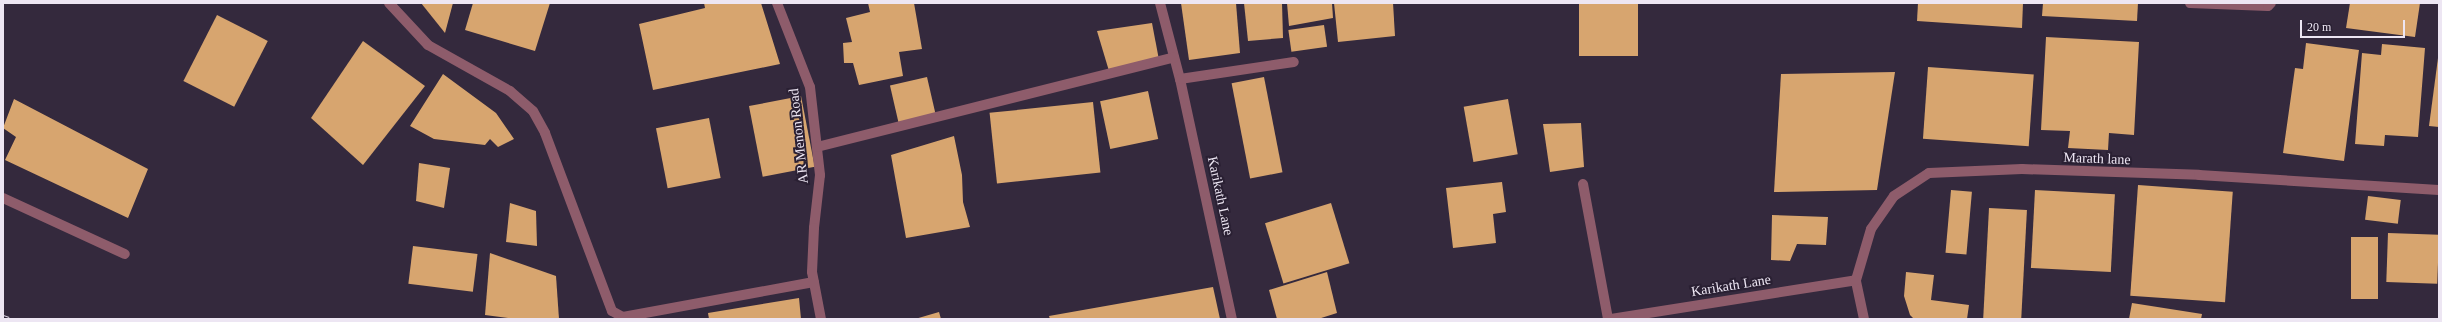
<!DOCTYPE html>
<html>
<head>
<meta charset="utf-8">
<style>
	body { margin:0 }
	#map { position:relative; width:2442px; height:322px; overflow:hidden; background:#34293d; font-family:Georgia,serif }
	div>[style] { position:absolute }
	.building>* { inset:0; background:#d7a56f; transform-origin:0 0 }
	.minor>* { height:10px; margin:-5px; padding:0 5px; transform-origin:5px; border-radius:5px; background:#8e5c6b }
	.rail>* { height:4.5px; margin-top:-2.25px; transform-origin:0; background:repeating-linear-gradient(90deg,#2a2033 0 9px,#dad3e1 0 18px); box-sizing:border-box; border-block:1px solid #dad3e1 }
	span { translate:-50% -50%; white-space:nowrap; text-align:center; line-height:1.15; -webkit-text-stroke:4px #2a2033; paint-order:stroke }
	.street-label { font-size:14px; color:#ede6f3 }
	.frame { position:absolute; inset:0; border:4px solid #ede6f3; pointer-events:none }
	.scale { position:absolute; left:2300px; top:20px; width:105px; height:18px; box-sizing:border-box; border:2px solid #ede6f3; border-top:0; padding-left:5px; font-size:12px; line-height:14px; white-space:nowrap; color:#ede6f3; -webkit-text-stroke:3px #2a2033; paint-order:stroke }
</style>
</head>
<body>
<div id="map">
	<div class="building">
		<div style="clip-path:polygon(421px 3px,453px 3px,445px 33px)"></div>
		<div style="clip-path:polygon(473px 3px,550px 3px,535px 51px,465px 30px)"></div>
		<div style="clip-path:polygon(704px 3px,761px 3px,780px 64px,653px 90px,639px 24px,705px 8px)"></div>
		<div style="clip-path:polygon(868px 3px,914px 3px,922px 49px,899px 52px,903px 76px,859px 85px,853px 63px,844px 63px,843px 43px,852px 42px,846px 18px,870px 12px)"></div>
		<div style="clip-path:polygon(1181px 3px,1236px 3px,1240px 53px,1189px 60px)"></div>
		<div style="clip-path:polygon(1244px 3px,1282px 3px,1283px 38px,1248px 41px)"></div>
		<div style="clip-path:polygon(1287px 3px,1332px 3px,1333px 18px,1289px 26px)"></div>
		<div style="clip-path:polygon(1334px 3px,1393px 3px,1395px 36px,1338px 42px)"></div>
		<div style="left:1579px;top:3px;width:59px;height:53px"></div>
		<div style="clip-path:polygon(1918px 3px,2023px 3px,2022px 28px,1917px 21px)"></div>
		<div style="clip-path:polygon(2043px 3px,2138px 3px,2137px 21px,2042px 16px)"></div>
		<div style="clip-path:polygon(2350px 3px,2420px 3px,2415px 37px,2346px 28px)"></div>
		<div style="left:217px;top:15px;width:57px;height:74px;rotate:27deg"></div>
		<div style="clip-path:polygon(1152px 23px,1159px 60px,1109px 71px,1097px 31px)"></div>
		<div style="left:1324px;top:25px;width:22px;height:36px;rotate:82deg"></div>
		<div style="clip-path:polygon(2046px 37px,2139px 42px,2134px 135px,2109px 133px,2108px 150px,2068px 148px,2070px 131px,2041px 130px)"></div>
		<div style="clip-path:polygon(363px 41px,425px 86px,363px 165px,311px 118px)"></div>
		<div style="clip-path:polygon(2306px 43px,2359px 50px,2344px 161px,2283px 153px,2295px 68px,2303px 69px)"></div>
		<div style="clip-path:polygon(2382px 44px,2425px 48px,2418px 137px,2385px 135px,2384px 146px,2355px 144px,2362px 53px,2381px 55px)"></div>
		<div style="clip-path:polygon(2438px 58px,2439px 58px,2439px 127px,2429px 126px)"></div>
		<div style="left:1928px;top:67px;width:106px;height:72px;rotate:4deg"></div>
		<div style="clip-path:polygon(1895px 72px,1877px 190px,1774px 192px,1781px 74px)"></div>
		<div style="clip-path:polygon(443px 74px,496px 113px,514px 139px,498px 147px,490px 139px,485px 145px,434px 139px,410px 126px)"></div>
		<div style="left:927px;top:77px;width:40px;height:38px;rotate:77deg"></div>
		<div style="left:1264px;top:77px;width:97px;height:33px;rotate:79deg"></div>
		<div style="left:1148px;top:91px;width:49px;height:49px;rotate:78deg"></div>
		<div style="left:801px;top:96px;width:72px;height:53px;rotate:79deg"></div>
		<div style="clip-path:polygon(14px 99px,148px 169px,128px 218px,5px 160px,16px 137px,3px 128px)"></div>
		<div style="left:1508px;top:99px;width:56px;height:45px;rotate:80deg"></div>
		<div style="left:1093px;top:102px;width:71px;height:104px;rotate:84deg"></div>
		<div style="left:709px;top:118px;width:61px;height:54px;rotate:79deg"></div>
		<div style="clip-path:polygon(1581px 123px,1584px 167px,1550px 172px,1543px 124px)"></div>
		<div style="clip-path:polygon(954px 136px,962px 175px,963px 202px,970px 227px,906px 238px,891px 155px)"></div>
		<div style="clip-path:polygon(419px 163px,450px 168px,444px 208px,416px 201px)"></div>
		<div style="clip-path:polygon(1502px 182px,1506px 212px,1493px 214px,1496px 243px,1453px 248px,1446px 188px)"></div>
		<div style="left:2138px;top:185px;width:95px;height:111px;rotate:4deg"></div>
		<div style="left:1951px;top:190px;width:21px;height:63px;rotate:5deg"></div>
		<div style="left:2035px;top:190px;width:80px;height:78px;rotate:3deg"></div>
		<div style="left:2368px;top:196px;width:33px;height:24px;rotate:7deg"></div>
		<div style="clip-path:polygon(510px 203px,536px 211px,537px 246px,506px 242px)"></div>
		<div style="left:1331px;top:203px;width:63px;height:69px;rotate:73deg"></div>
		<div style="left:1989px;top:208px;width:38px;height:111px;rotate:3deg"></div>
		<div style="clip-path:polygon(1772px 215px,1828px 217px,1826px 245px,1797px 244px,1790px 261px,1771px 260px)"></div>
		<div style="left:2388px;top:233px;width:51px;height:49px;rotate:2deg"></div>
		<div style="left:2351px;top:237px;width:27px;height:62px"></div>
		<div style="left:413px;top:246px;width:65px;height:38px;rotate:7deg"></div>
		<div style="clip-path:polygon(490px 253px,556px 276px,559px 319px,517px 319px,485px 315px)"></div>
		<div style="clip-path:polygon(1327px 272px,1337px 313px,1318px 319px,1277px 319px,1269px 290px)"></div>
		<div style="clip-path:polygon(1906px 272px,1934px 275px,1931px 300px,1969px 305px,1967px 319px,1914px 319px,1910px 315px,1904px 296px)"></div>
		<div style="clip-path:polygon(1213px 287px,1220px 319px,1050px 319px,1049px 316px)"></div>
		<div style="clip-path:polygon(799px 298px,801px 319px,709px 319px,708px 313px)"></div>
		<div style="clip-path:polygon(2132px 303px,2202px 314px,2201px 319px,2129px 319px)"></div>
		<div style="clip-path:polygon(939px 312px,941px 319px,915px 319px)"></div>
	</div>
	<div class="minor">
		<div style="left:389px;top:3px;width:57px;rotate:47.1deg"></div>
		<div style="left:428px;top:45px;width:94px;rotate:29.3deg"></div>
		<div style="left:510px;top:91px;width:30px;rotate:41deg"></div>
		<div style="left:533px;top:111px;width:25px;rotate:61deg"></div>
		<div style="left:545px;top:133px;width:190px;rotate:69.4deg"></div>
		<div style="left:612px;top:311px;width:13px;rotate:29deg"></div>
		<div style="left:623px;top:317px;width:194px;rotate:-10.4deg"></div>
		<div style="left:777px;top:3px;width:90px;rotate:68.6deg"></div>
		<div style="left:810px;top:87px;width:89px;rotate:83.5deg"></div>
		<div style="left:820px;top:175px;width:53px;rotate:96.5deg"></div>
		<div style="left:814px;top:228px;width:44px;rotate:92.6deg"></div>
		<div style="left:812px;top:272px;width:48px;rotate:79.2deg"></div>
		<div style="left:1160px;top:3px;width:79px;rotate:75.3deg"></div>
		<div style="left:1180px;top:79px;width:246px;rotate:77.8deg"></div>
		<div style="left:2190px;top:3px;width:78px;rotate:2.2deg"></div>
		<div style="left:2268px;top:6px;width:4px;rotate:-45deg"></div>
		<div style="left:1180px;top:79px;width:115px;rotate:-8.5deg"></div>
		<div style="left:817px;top:147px;width:368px;rotate:-14.1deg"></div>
		<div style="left:1583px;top:184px;width:137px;rotate:79.5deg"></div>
		<div style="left:3px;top:198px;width:134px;rotate:24.7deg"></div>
		<div style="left:1611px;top:319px;width:248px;rotate:-9deg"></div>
		<div style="left:1864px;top:319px;width:40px;rotate:-102deg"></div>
		<div style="left:1856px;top:280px;width:53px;rotate:-73.6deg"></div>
		<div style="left:1871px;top:229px;width:40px;rotate:-55.1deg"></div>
		<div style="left:1894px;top:196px;width:42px;rotate:-33.3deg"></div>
		<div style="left:1929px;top:173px;width:93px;rotate:-2.5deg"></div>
		<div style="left:2022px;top:169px;width:177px;rotate:1.9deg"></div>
		<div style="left:2199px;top:175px;width:240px;rotate:3.6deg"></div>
	</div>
	<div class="rail">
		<div style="left:3px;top:317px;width:6px;rotate:18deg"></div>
	</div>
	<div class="street-label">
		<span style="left:799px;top:136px;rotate:-96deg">AR Menon Road</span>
		<span style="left:2097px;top:159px;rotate:2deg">Marath lane</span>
		<span style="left:1220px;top:196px;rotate:78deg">Karikath Lane</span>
		<span style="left:1731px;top:286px;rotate:-9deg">Karikath Lane</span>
	</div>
	<div class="frame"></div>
	<div class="scale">20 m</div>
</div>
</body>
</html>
